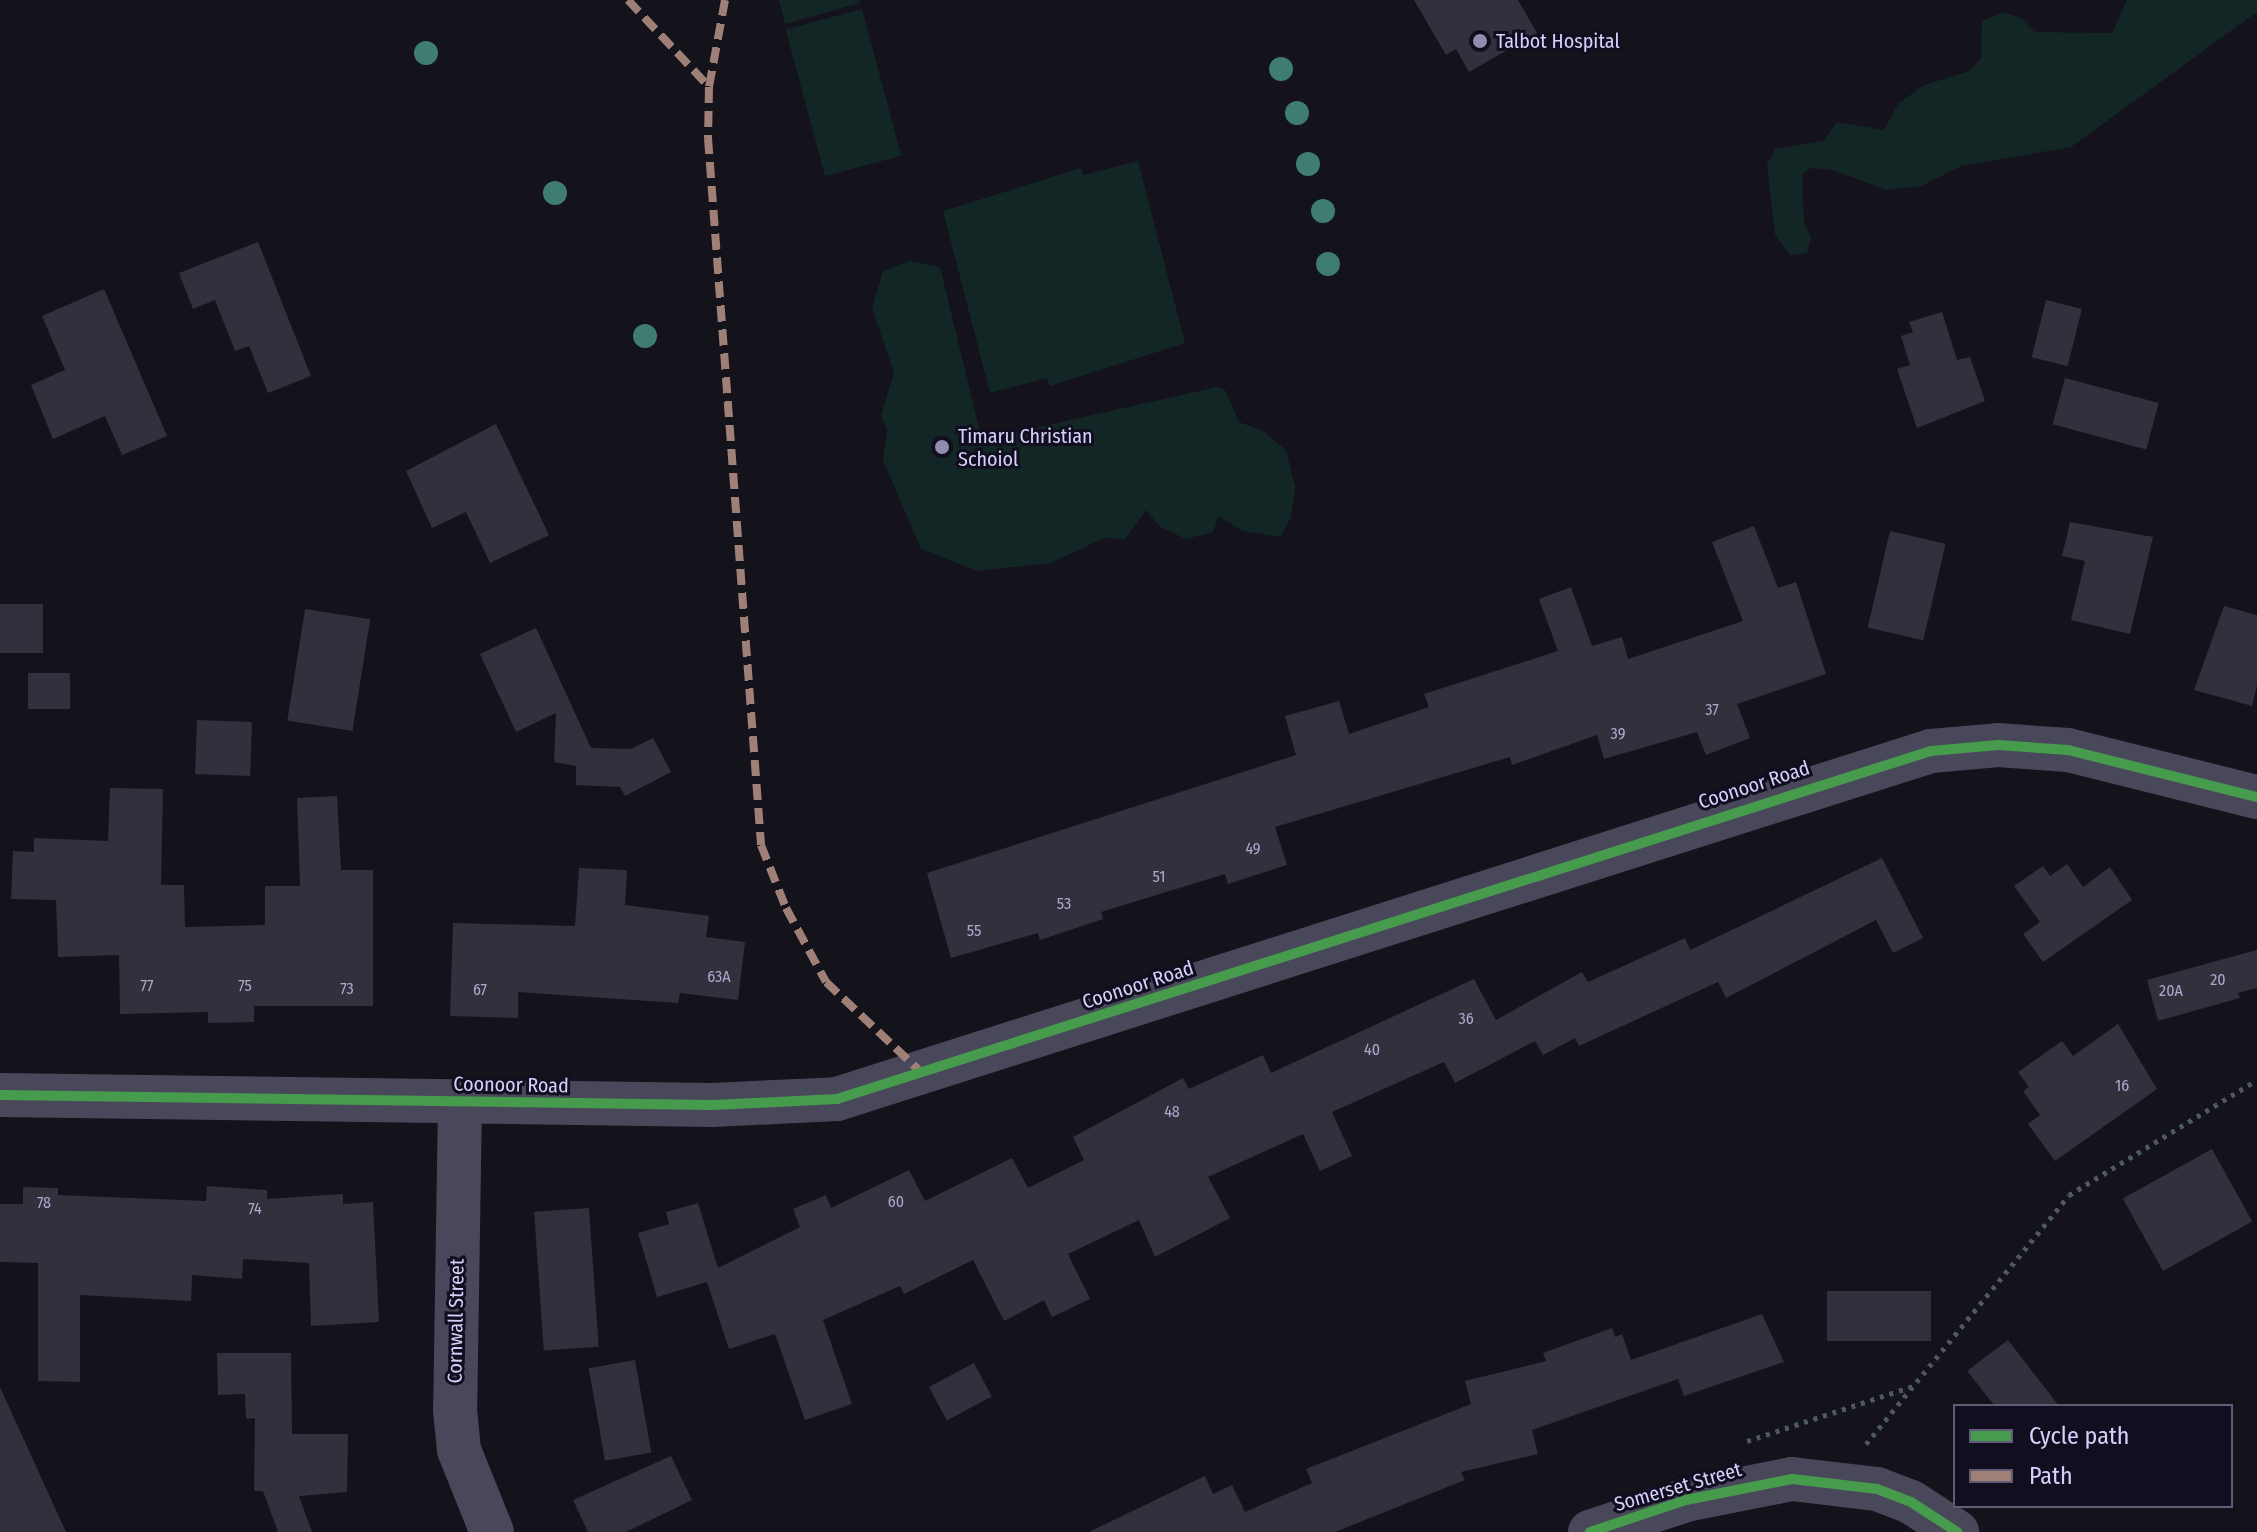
<!DOCTYPE html>
<html>
<head>
<meta charset="utf-8">
<style>
	body { margin:0 }
	#map { position:relative; width:2257px; height:1532px; overflow:hidden; background:#14121b; font-family:"Fira Sans Condensed",sans-serif }
	div>[style] { position:absolute }
	.green>* { inset:0; background:#122626; transform-origin:0 0 }
	.building>* { inset:0; background:#32303d; transform-origin:0 0 }
	.path>* { height:5px; margin-top:-2.5px; transform-origin:0; background:repeating-linear-gradient(90deg,#4c5964 0 4px,transparent 0 10px) }
	.minor>* { height:44px; margin:-22px; padding:0 22px; transform-origin:22px; border-radius:22px; background:#49485b }
	.quiet>* { height:8px; margin-top:-4px; transform-origin:0; background:repeating-linear-gradient(90deg,#9e8076 0 16px,transparent 0 24px) }
	.cycleway>* { height:10px; margin:-5px; padding:0 5px; transform-origin:5px; border-radius:5px; background:#469c4c }
	.trees>* { width:24px; height:24px; margin:-12px; border-radius:50%; background:#3f7d71 }
	.dots>* { width:22px; height:22px; translate:-50% -50%; box-sizing:border-box; border:4px solid #110e1f; border-radius:50% }
	span { translate:-50% -50%; white-space:nowrap; text-align:center; line-height:1.15; -webkit-text-stroke:6px #110e1f; paint-order:stroke }
	.number-label { font-size:16px; color:#aca9cc }
	.number-label span { -webkit-text-stroke-width:0 }
	.poi-label { font-size:20px; color:#d5d1fb }
	.left { translate:0 -50%; text-align:left }
	.street-label { font-size:20px; color:#d5d1fb }
	.legend { position:absolute; left:1953px; top:1404px; width:280px; height:104px; box-sizing:border-box; background:#110e1f; border:2px solid #5f5c77; margin:0; padding:10px 14px; list-style:none; font-size:24px; color:#d5d1fb }
	.legend li { display:flex; align-items:center; gap:16px; height:40px }
	.legend b { width:40px; border:2px solid #5f5c77 }
</style>
</head>
<body>
<div id="map">
	<div class="green">
		<div style="clip-path:polygon(779px 0,859px 0,860px 3px,785px 24px)"></div>
		<div style="clip-path:polygon(2127px 0,2257px 0,2257px 12px,2071px 147px,1961px 166px,1921px 186px,1887px 190px,1832px 170px,1811px 168px,1802px 174px,1804px 223px,1811px 237px,1807px 253px,1790px 255px,1775px 235px,1767px 165px,1775px 149px,1823px 141px,1837px 122px,1884px 130px,1898px 104px,1924px 85px,1970px 71px,1981px 58px,1982px 21px,2003px 12px,2021px 18px,2035px 32px,2112px 33px)"></div>
		<div style="left:862px;top:9px;width:152px;height:79px;rotate:75deg"></div>
		<div style="clip-path:polygon(1138px 161px,1185px 343px,1050px 386px,1047px 378px,990px 393px,943px 211px,1081px 168px,1083px 175px)"></div>
		<div style="clip-path:polygon(910px 261px,940px 267px,982px 440px,1217px 387px,1225px 390px,1239px 422px,1263px 431px,1286px 450px,1295px 487px,1291px 518px,1280px 537px,1242px 531px,1219px 516px,1213px 532px,1186px 539px,1160px 527px,1146px 510px,1125px 539px,1104px 538px,1051px 563px,977px 571px,921px 549px,883px 460px,887px 430px,881px 415px,894px 373px,872px 308px,883px 271px)"></div>
	</div>
	<div class="building">
		<div style="clip-path:polygon(1414px 0,1518px 0,1537px 33px,1469px 72px,1456px 49px,1446px 55px)"></div>
		<div style="clip-path:polygon(258px 242px,311px 376px,268px 393px,249px 346px,235px 351px,215px 300px,193px 309px,179px 273px)"></div>
		<div style="clip-path:polygon(104px 289px,167px 436px,122px 455px,105px 416px,53px 439px,31px 385px,65px 370px,42px 316px)"></div>
		<div style="left:2046px;top:300px;width:37px;height:59px;rotate:14deg"></div>
		<div style="clip-path:polygon(1942px 312px,1957px 360px,1970px 357px,1985px 401px,1917px 428px,1897px 369px,1910px 365px,1901px 336px,1913px 332px,1909px 322px)"></div>
		<div style="left:2065px;top:378px;width:97px;height:48px;rotate:15deg"></div>
		<div style="clip-path:polygon(496px 424px,549px 535px,490px 563px,466px 512px,432px 528px,406px 471px)"></div>
		<div style="clip-path:polygon(2070px 522px,2153px 537px,2130px 634px,2071px 620px,2085px 561px,2062px 556px)"></div>
		<div style="clip-path:polygon(1754px 526px,1778px 588px,1796px 582px,1826px 674px,1737px 704px,1750px 738px,1706px 755px,1697px 732px,1604px 759px,1597px 735px,1512px 765px,1510px 757px,1275px 827px,1287px 865px,1228px 884px,1225px 874px,1101px 912px,1103px 919px,1040px 940px,1038px 933px,951px 958px,927px 873px,1296px 755px,1285px 716px,1339px 701px,1349px 734px,1429px 707px,1424px 694px,1558px 651px,1539px 599px,1571px 587px,1592px 646px,1622px 637px,1628px 659px,1743px 621px,1712px 542px)"></div>
		<div style="left:1890px;top:531px;width:57px;height:99px;rotate:13deg"></div>
		<div style="left:0;top:604px;width:43px;height:49px"></div>
		<div style="clip-path:polygon(2224px 606px,2257px 615px,2257px 685px,2252px 706px,2194px 690px)"></div>
		<div style="left:305px;top:609px;width:66px;height:113px;rotate:9deg"></div>
		<div style="clip-path:polygon(536px 628px,591px 748px,631px 749px,653px 738px,671px 772px,625px 796px,620px 787px,576px 785px,576px 766px,554px 762px,556px 713px,516px 732px,480px 654px)"></div>
		<div style="left:28px;top:673px;width:42px;height:36px"></div>
		<div style="left:197px;top:720px;width:55px;height:54px;rotate:2deg"></div>
		<div style="clip-path:polygon(110px 788px,163px 789px,161px 885px,184px 885px,185px 927px,265px 925px,265px 886px,300px 886px,297px 798px,337px 796px,341px 870px,373px 870px,373px 1006px,254px 1006px,254px 1022px,208px 1023px,208px 1012px,120px 1014px,119px 955px,58px 957px,56px 900px,11px 899px,13px 851px,34px 852px,34px 838px,108px 841px)"></div>
		<div style="clip-path:polygon(1882px 858px,1923px 938px,1893px 953px,1876px 920px,1726px 998px,1718px 982px,1579px 1046px,1575px 1038px,1543px 1055px,1535px 1041px,1455px 1083px,1444px 1062px,1332px 1112px,1352px 1156px,1320px 1171px,1303px 1134px,1208px 1177px,1230px 1218px,1155px 1257px,1139px 1220px,1068px 1254px,1090px 1299px,1052px 1317px,1044px 1300px,1004px 1321px,973px 1260px,904px 1294px,900px 1286px,823px 1320px,852px 1404px,805px 1420px,775px 1334px,729px 1349px,707px 1282px,657px 1297px,638px 1233px,669px 1224px,666px 1212px,698px 1203px,718px 1268px,800px 1227px,793px 1209px,826px 1195px,831px 1208px,909px 1170px,925px 1201px,1012px 1158px,1028px 1188px,1084px 1160px,1073px 1137px,1183px 1078px,1189px 1089px,1263px 1055px,1271px 1073px,1474px 979px,1496px 1020px,1582px 972px,1588px 982px,1685px 938px,1690px 950px)"></div>
		<div style="clip-path:polygon(2067px 864px,2083px 887px,2110px 867px,2132px 900px,2043px 962px,2023px 934px,2040px 922px,2014px 886px,2043px 866px,2050px 876px)"></div>
		<div style="clip-path:polygon(579px 868px,627px 870px,625px 905px,709px 916px,706px 937px,745px 942px,738px 1000px,680px 993px,678px 1003px,518px 992px,518px 1018px,450px 1016px,453px 923px,575px 926px)"></div>
		<div style="clip-path:polygon(2257px 950px,2257px 988px,2238px 993px,2240px 998px,2158px 1021px,2147px 980px)"></div>
		<div style="clip-path:polygon(2118px 1024px,2157px 1089px,2055px 1161px,2028px 1124px,2040px 1115px,2023px 1091px,2029px 1087px,2018px 1072px,2062px 1041px,2073px 1056px)"></div>
		<div style="left:2212px;top:1149px;width:83px;height:102px;rotate:61deg"></div>
		<div style="clip-path:polygon(207px 1186px,267px 1190px,267px 1199px,343px 1194px,343px 1204px,373px 1202px,379px 1322px,311px 1326px,309px 1263px,243px 1259px,242px 1279px,192px 1275px,191px 1301px,80px 1295px,80px 1382px,38px 1381px,38px 1263px,0 1262px,0 1204px,23px 1204px,23px 1187px,58px 1188px,58px 1195px,206px 1201px)"></div>
		<div style="left:589px;top:1208px;width:139px;height:55px;rotate:86deg"></div>
		<div style="left:1827px;top:1291px;width:104px;height:50px"></div>
		<div style="clip-path:polygon(1762px 1314px,1784px 1362px,1684px 1396px,1678px 1379px,1532px 1430px,1538px 1454px,1461px 1472px,1465px 1480px,1335px 1532px,1089px 1532px,1205px 1476px,1213px 1494px,1232px 1485px,1245px 1512px,1312px 1483px,1306px 1469px,1471px 1404px,1465px 1381px,1546px 1361px,1543px 1353px,1612px 1328px,1615px 1337px,1622px 1334px,1631px 1360px)"></div>
		<div style="clip-path:polygon(2008px 1340px,2059px 1406px,1995px 1406px,1967px 1371px)"></div>
		<div style="clip-path:polygon(217px 1353px,291px 1353px,292px 1434px,348px 1434px,347px 1492px,299px 1496px,312px 1532px,278px 1532px,263px 1491px,254px 1491px,255px 1418px,246px 1419px,245px 1394px,218px 1395px)"></div>
		<div style="left:635px;top:1360px;width:94px;height:47px;rotate:80deg"></div>
		<div style="left:974px;top:1363px;width:38px;height:51px;rotate:62deg"></div>
		<div style="clip-path:polygon(0 1387px,66px 1532px,0 1532px)"></div>
		<div style="clip-path:polygon(671px 1456px,692px 1500px,626px 1532px,588px 1532px,573px 1500px)"></div>
	</div>
	<div class="path">
		<div style="left:1747px;top:1441px;width:178px;rotate:-18.3deg"></div>
		<div style="left:1866px;top:1444px;width:321px;rotate:-50.8deg"></div>
		<div style="left:2069px;top:1195px;width:220px;rotate:-31.5deg"></div>
	</div>
	<div class="minor">
		<div style="left:0;top:1095px;width:712px;rotate:0.8deg"></div>
		<div style="left:712px;top:1105px;width:125px;rotate:-2.7deg"></div>
		<div style="left:837px;top:1099px;width:1148px;rotate:-17.65deg"></div>
		<div style="left:1931px;top:751px;width:67px;rotate:-5.1deg"></div>
		<div style="left:1998px;top:745px;width:70px;rotate:4.1deg"></div>
		<div style="left:2068px;top:750px;width:195px;rotate:14deg"></div>
		<div style="left:460px;top:1102px;width:308px;rotate:90.9deg"></div>
		<div style="left:455px;top:1410px;width:40px;rotate:84.3deg"></div>
		<div style="left:459px;top:1450px;width:88px;rotate:68.1deg"></div>
		<div style="left:1590px;top:1532px;width:101px;rotate:-18.4deg"></div>
		<div style="left:1686px;top:1500px;width:108px;rotate:-11.2deg"></div>
		<div style="left:1792px;top:1479px;width:86px;rotate:6.7deg"></div>
		<div style="left:1877px;top:1489px;width:36px;rotate:21deg"></div>
		<div style="left:1911px;top:1502px;width:55px;rotate:33.1deg"></div>
	</div>
	<div class="quiet">
		<div style="left:628px;top:0;width:119px;rotate:47deg"></div>
		<div style="left:725px;top:0;width:88px;rotate:100.4deg"></div>
		<div style="left:709px;top:87px;width:51px;rotate:91.1deg"></div>
		<div style="left:708px;top:138px;width:709px;rotate:85.71deg"></div>
		<div style="left:761px;top:845px;width:68px;rotate:68.4deg"></div>
		<div style="left:786px;top:908px;width:84px;rotate:61.6deg"></div>
		<div style="left:826px;top:982px;width:134px;rotate:43.5deg"></div>
	</div>
	<div class="cycleway">
		<div style="left:0;top:1095px;width:712px;rotate:0.8deg"></div>
		<div style="left:712px;top:1105px;width:125px;rotate:-2.7deg"></div>
		<div style="left:837px;top:1099px;width:1148px;rotate:-17.65deg"></div>
		<div style="left:1931px;top:751px;width:67px;rotate:-5.1deg"></div>
		<div style="left:1998px;top:745px;width:70px;rotate:4.1deg"></div>
		<div style="left:2068px;top:750px;width:195px;rotate:14deg"></div>
		<div style="left:1590px;top:1532px;width:101px;rotate:-18.4deg"></div>
		<div style="left:1686px;top:1500px;width:108px;rotate:-11.2deg"></div>
		<div style="left:1792px;top:1479px;width:86px;rotate:6.7deg"></div>
		<div style="left:1877px;top:1489px;width:36px;rotate:21deg"></div>
		<div style="left:1911px;top:1502px;width:55px;rotate:33.1deg"></div>
	</div>
	<div class="trees">
		<div style="left:426px;top:53px"></div>
		<div style="left:1281px;top:69px"></div>
		<div style="left:1297px;top:113px"></div>
		<div style="left:1308px;top:164px"></div>
		<div style="left:555px;top:193px"></div>
		<div style="left:1323px;top:211px"></div>
		<div style="left:1328px;top:264px"></div>
		<div style="left:645px;top:336px"></div>
	</div>
	<div class="dots">
		<div style="left:1480px;top:41px;background:#918ead"></div>
		<div style="left:942px;top:447px;background:#918ead"></div>
	</div>
	<div class="number-label">
		<span style="left:1712px;top:710px">37</span>
		<span style="left:1618px;top:734px">39</span>
		<span style="left:1253px;top:849px">49</span>
		<span style="left:1159px;top:877px">51</span>
		<span style="left:1064px;top:904px">53</span>
		<span style="left:974px;top:931px">55</span>
		<span style="left:719px;top:977px">63A</span>
		<span style="left:2218px;top:980px">20</span>
		<span style="left:147px;top:986px">77</span>
		<span style="left:245px;top:986px">75</span>
		<span style="left:347px;top:989px">73</span>
		<span style="left:480px;top:990px">67</span>
		<span style="left:2171px;top:991px">20A</span>
		<span style="left:1466px;top:1019px">36</span>
		<span style="left:1372px;top:1050px">40</span>
		<span style="left:2122px;top:1086px">16</span>
		<span style="left:1172px;top:1112px">48</span>
		<span style="left:896px;top:1202px">60</span>
		<span style="left:44px;top:1203px">78</span>
		<span style="left:255px;top:1209px">74</span>
	</div>
	<div class="poi-label">
		<span class="left" style="left:1496px;top:41px">Talbot Hospital</span>
		<span class="left" style="left:958px;top:448px">Timaru Christian<br>Schoiol</span>
	</div>
	<div class="street-label">
		<span style="left:1754px;top:785px;rotate:-18deg">Coonoor Road</span>
		<span style="left:1138px;top:985px;rotate:-18deg">Coonoor Road</span>
		<span style="left:511px;top:1085px;rotate:1deg">Coonoor Road</span>
		<span style="left:456px;top:1321px;rotate:-89deg">Cornwall Street</span>
		<span style="left:1678px;top:1487px;rotate:-16deg">Somerset Street</span>
	</div>
	<ul class="legend">
	<li><b style="height:10px;background:#469c4c"></b>Cycle path</li>
	<li><b style="height:10px;background:#9e8076"></b>Path</li>
	</ul>
</div>
</body>
</html>
